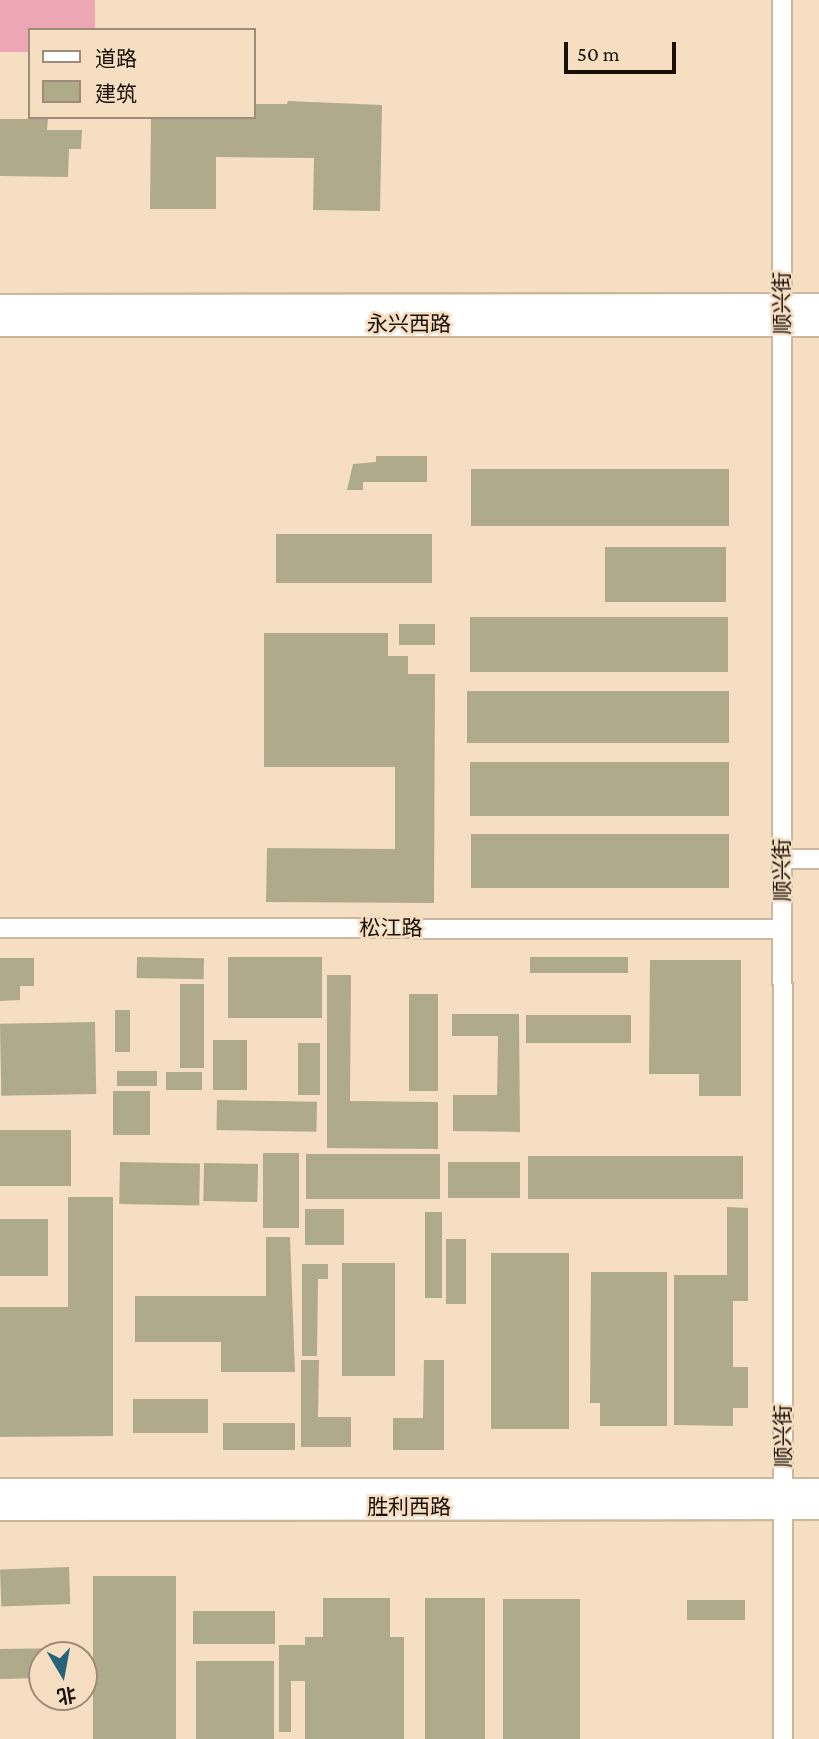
<!DOCTYPE html>
<html>
<head>
<meta charset="utf-8">
<style>
	body { margin:0 }
	#map { position:relative; width:819px; height:1739px; overflow:hidden; background:#f6dec3; font-family:"Crimson Pro","Noto Sans SC",serif }
	div>[style] { position:absolute }
	.green>* { inset:0; background:#eda7b4 }
	.building>* { inset:0; background:#afab8a; transform-origin:0 0 }
	.roads { filter:drop-shadow(2px 0 #cdb69c) drop-shadow(-2px 0 #cdb69c) drop-shadow(0 2px #cdb69c) drop-shadow(0 -2px #cdb69c) }
	.minor>* { height:18px; margin:-9px; padding:0 9px; transform-origin:9px; border-radius:9px; background:#fff }
	.major>* { height:23px; margin:-11.5px; padding:0 11.5px; transform-origin:11.5px; border-radius:11.5px; background:#fff }
	span { translate:-50% -50%; white-space:nowrap; text-align:center; line-height:1.15; -webkit-text-stroke:5px #f6dec3; paint-order:stroke }
	.street-label { font-size:21px; color:#191107 }
	.legend { position:absolute; left:28px; top:28px; width:228px; height:91px; box-sizing:border-box; background:#f6dec3; border:2px solid #9e8c78; margin:0; padding:9px 12px; list-style:none; font-size:21px; color:#191107 }
	.legend li { display:flex; align-items:center; gap:14px; height:35px }
	.legend b { width:35px; border:2px solid #9e8c78 }
	.north { position:absolute; left:28px; top:1641px; width:70px; height:70px; box-sizing:border-box; background:#f6dec3; border:2px solid #9e8c78; border-radius:50%; rotate:170deg; font-size:19px; font-weight:700; line-height:28px; text-align:center; color:#191107 }
	.north::after { content:''; display:block; margin:auto; width:24px; height:32px; background:#26637a; clip-path:polygon(50% 0,100% 100%,50% 72%,0 100%) }
	.scale { position:absolute; left:564px; top:42px; width:112px; height:32px; box-sizing:border-box; border:4px solid #191107; border-top:0; padding-left:9px; font-size:21px; line-height:24px; white-space:nowrap; color:#191107; -webkit-text-stroke:5px #f6dec3; paint-order:stroke }
</style>
</head>
<body>
<div id="map">
	<div class="green">
		<div style="clip-path:polygon(0 0,95px 0,95px 30px,30px 30px,30px 52px,0 52px)"></div>
	</div>
	<div class="building">
		<div style="clip-path:polygon(288px 101px,382px 105px,380px 211px,313px 210px,314px 158px,216px 157px,216px 209px,150px 209px,151px 117px,254px 117px,254px 104px,287px 104px)"></div>
		<div style="clip-path:polygon(0 119px,48px 119px,47px 130px,82px 130px,81px 149px,69px 149px,68px 177px,0 176px)"></div>
		<div style="clip-path:polygon(376px 456px,427px 456px,427px 482px,363px 482px,363px 490px,347px 490px,353px 464px,376px 462px)"></div>
		<div style="left:471px;top:469px;width:258px;height:57px"></div>
		<div style="left:276px;top:534px;width:156px;height:49px"></div>
		<div style="left:605px;top:547px;width:121px;height:55px"></div>
		<div style="left:470px;top:617px;width:258px;height:55px"></div>
		<div style="left:399px;top:624px;width:36px;height:21px"></div>
		<div style="clip-path:polygon(264px 633px,388px 633px,388px 656px,408px 656px,408px 674px,435px 674px,434px 903px,266px 902px,267px 848px,395px 849px,395px 767px,264px 767px)"></div>
		<div style="left:467px;top:691px;width:262px;height:52px"></div>
		<div style="left:470px;top:762px;width:259px;height:54px"></div>
		<div style="left:471px;top:834px;width:258px;height:54px"></div>
		<div style="left:137px;top:957px;width:67px;height:21px;rotate:1deg"></div>
		<div style="left:228px;top:957px;width:94px;height:61px"></div>
		<div style="left:530px;top:957px;width:98px;height:16px"></div>
		<div style="clip-path:polygon(0 958px,34px 958px,34px 986px,20px 986px,20px 1000px,0 1001px)"></div>
		<div style="clip-path:polygon(650px 960px,741px 960px,741px 1096px,699px 1096px,699px 1074px,649px 1074px)"></div>
		<div style="clip-path:polygon(327px 975px,351px 975px,350px 1101px,438px 1102px,438px 1149px,327px 1148px)"></div>
		<div style="left:180px;top:984px;width:24px;height:84px"></div>
		<div style="left:409px;top:994px;width:29px;height:97px"></div>
		<div style="left:115px;top:1010px;width:15px;height:42px"></div>
		<div style="clip-path:polygon(452px 1014px,519px 1014px,520px 1132px,453px 1131px,453px 1095px,497px 1095px,498px 1036px,452px 1036px)"></div>
		<div style="left:526px;top:1015px;width:105px;height:28px"></div>
		<div style="left:95px;top:1022px;width:72px;height:95px;rotate:89deg"></div>
		<div style="left:213px;top:1040px;width:34px;height:50px"></div>
		<div style="left:298px;top:1043px;width:22px;height:52px"></div>
		<div style="left:117px;top:1071px;width:40px;height:15px"></div>
		<div style="left:166px;top:1072px;width:36px;height:18px"></div>
		<div style="left:113px;top:1091px;width:37px;height:44px"></div>
		<div style="left:217px;top:1100px;width:100px;height:30px;rotate:1deg"></div>
		<div style="left:71px;top:1130px;width:56px;height:71px;rotate:90deg"></div>
		<div style="left:263px;top:1153px;width:36px;height:75px"></div>
		<div style="left:306px;top:1154px;width:134px;height:45px"></div>
		<div style="left:528px;top:1156px;width:215px;height:43px"></div>
		<div style="left:120px;top:1162px;width:80px;height:42px;rotate:1deg"></div>
		<div style="left:448px;top:1162px;width:72px;height:36px"></div>
		<div style="left:204px;top:1163px;width:54px;height:38px;rotate:1deg"></div>
		<div style="clip-path:polygon(68px 1197px,113px 1197px,113px 1436px,0 1437px,0 1307px,68px 1307px)"></div>
		<div style="clip-path:polygon(727px 1207px,748px 1208px,748px 1301px,733px 1301px,733px 1367px,748px 1367px,748px 1408px,733px 1408px,733px 1426px,674px 1425px,674px 1275px,727px 1275px)"></div>
		<div style="left:305px;top:1209px;width:39px;height:36px"></div>
		<div style="left:425px;top:1212px;width:17px;height:86px"></div>
		<div style="left:0;top:1219px;width:48px;height:57px"></div>
		<div style="clip-path:polygon(266px 1237px,290px 1237px,295px 1372px,221px 1372px,221px 1342px,135px 1342px,135px 1296px,266px 1296px)"></div>
		<div style="left:446px;top:1239px;width:20px;height:65px"></div>
		<div style="left:491px;top:1253px;width:78px;height:176px"></div>
		<div style="left:342px;top:1263px;width:53px;height:113px"></div>
		<div style="clip-path:polygon(302px 1264px,328px 1264px,328px 1279px,318px 1279px,317px 1356px,302px 1356px)"></div>
		<div style="clip-path:polygon(591px 1272px,667px 1272px,667px 1426px,600px 1426px,600px 1403px,590px 1403px)"></div>
		<div style="clip-path:polygon(301px 1360px,319px 1360px,318px 1417px,351px 1417px,351px 1447px,301px 1447px)"></div>
		<div style="clip-path:polygon(424px 1360px,444px 1360px,444px 1450px,393px 1450px,393px 1418px,423px 1418px)"></div>
		<div style="left:133px;top:1399px;width:75px;height:34px"></div>
		<div style="left:223px;top:1423px;width:72px;height:27px"></div>
		<div style="left:69px;top:1567px;width:37px;height:69px;rotate:88deg"></div>
		<div style="left:93px;top:1576px;width:83px;height:163px"></div>
		<div style="clip-path:polygon(323px 1598px,390px 1598px,390px 1637px,404px 1637px,404px 1739px,305px 1739px,305px 1681px,291px 1681px,291px 1732px,279px 1732px,279px 1645px,305px 1645px,305px 1637px,323px 1637px)"></div>
		<div style="left:425px;top:1598px;width:60px;height:141px"></div>
		<div style="left:503px;top:1599px;width:77px;height:140px"></div>
		<div style="left:687px;top:1600px;width:58px;height:20px"></div>
		<div style="left:193px;top:1611px;width:82px;height:33px"></div>
		<div style="clip-path:polygon(69px 1648px,69px 1655px,42px 1655px,42px 1678px,0 1679px,0 1649px)"></div>
		<div style="left:196px;top:1661px;width:78px;height:78px"></div>
	</div>
	<div class="roads">
		<div class="minor">
			<div style="left:782px;top:0;width:1739px;rotate:89.97deg"></div>
			<div style="left:783px;top:859px;width:36px"></div>
			<div style="left:0;top:928px;width:782px;rotate:0.07deg"></div>
		</div>
		<div class="major">
			<div style="left:0;top:306px;width:819px;rotate:-0.07deg"></div>
			<div style="left:0;top:324px;width:819px"></div>
			<div style="left:0;top:1490px;width:819px"></div>
			<div style="left:0;top:1508px;width:819px;rotate:-0.07deg"></div>
		</div>
	</div>
	<div class="street-label">
		<span style="left:782px;top:303px;rotate:-90deg">顺兴街</span>
		<span style="left:409px;top:324px">永兴西路</span>
		<span style="left:782px;top:870px;rotate:-90deg">顺兴街</span>
		<span style="left:391px;top:928px">松江路</span>
		<span style="left:783px;top:1436px;rotate:-90deg">顺兴街</span>
		<span style="left:409px;top:1507px">胜利西路</span>
	</div>
	<ul class="legend">
	<li><b style="height:9px;background:#fff"></b>道路</li>
	<li><b style="height:19px;background:#afab8a"></b>建筑</li>
	</ul>
	<div class="north">北</div>
	<div class="scale">50 m</div>
</div>
</body>
</html>
